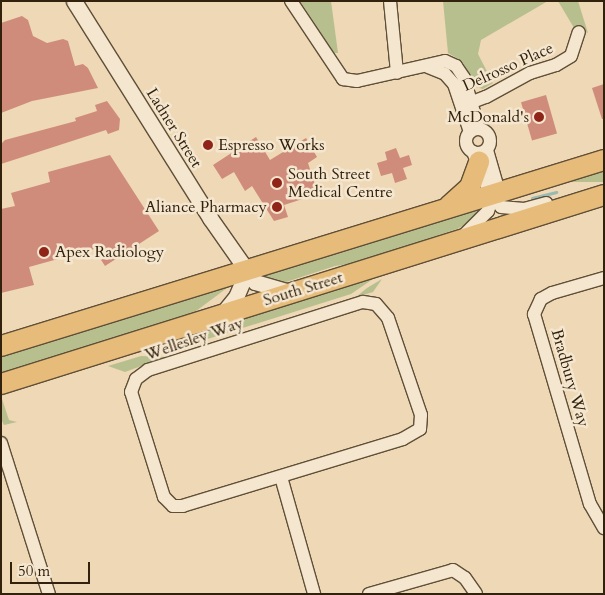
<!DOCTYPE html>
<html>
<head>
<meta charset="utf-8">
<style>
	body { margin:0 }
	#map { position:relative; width:605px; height:595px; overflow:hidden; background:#eed8b5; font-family:Cardo,serif }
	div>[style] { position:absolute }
	.green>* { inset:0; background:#b8bf8e; transform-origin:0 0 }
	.stream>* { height:3px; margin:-1.5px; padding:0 1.5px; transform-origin:1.5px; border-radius:1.5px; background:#99b9b1 }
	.building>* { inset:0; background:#d08c7b; transform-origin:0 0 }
	.roads { filter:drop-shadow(1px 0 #604f37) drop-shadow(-1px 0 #604f37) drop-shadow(0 1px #604f37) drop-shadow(0 -1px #604f37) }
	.minor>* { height:12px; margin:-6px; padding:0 6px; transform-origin:6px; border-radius:6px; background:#f4e6cf }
	.minor>.ring { margin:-6px; padding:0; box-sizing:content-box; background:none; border:12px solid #f4e6cf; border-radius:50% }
	.tertiary>* { height:15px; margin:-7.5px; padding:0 7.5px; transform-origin:7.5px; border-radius:7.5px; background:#f4e6cf }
	.trunk>* { height:20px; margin:-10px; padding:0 10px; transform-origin:10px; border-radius:10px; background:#e7bc7a }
	.dots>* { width:14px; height:14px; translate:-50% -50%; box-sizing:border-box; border:2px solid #f4e6cf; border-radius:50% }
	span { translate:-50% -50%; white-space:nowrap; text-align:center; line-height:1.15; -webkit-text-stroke:5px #f4e6cf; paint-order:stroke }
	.street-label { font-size:16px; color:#31210d }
	.poi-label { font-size:16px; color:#31210d }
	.right { translate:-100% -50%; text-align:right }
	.left { translate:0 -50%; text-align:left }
	.frame { position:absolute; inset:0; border:2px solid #31210d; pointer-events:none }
	.scale { position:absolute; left:10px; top:562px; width:80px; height:22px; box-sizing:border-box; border:2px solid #31210d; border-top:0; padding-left:6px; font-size:15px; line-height:18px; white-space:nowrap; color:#31210d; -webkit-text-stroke:4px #f4e6cf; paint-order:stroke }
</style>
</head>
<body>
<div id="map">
	<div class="green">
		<div style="clip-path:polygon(300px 1px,331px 1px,338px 53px,334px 53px)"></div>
		<div style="clip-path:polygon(443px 1px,548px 1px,481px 40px,478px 54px,493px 83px,483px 89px,476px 87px,462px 61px,448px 53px)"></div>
		<div style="clip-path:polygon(558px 1px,578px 1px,588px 33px,574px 28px)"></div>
		<div style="left:604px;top:171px;width:11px;height:46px;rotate:90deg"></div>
		<div style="clip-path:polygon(485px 206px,474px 220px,457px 229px,356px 263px,335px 266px,283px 283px,257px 276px)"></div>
		<div style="clip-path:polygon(428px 260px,373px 279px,351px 294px,179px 348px,134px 353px,1px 396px,1px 390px)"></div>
		<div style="clip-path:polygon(382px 279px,373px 292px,356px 297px,367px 288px)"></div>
		<div style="clip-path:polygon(231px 285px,188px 317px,1px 377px,1px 355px)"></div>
		<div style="clip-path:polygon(141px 356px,165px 357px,125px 372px,108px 366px)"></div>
		<div style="clip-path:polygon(2px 399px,9px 420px,17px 422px,4px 425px,1px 419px)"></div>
	</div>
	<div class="stream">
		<div style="left:532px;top:198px;width:25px;rotate:-14deg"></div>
	</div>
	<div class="building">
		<div style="clip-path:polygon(22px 16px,28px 20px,33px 36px,47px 43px,63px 39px,68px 41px,75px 66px,83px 64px,88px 68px,98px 88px,32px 101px,1px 113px,1px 23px)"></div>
		<div style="clip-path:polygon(604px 84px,604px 119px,602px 119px,592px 88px)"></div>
		<div style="left:546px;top:95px;width:40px;height:26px;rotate:74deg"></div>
		<div style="clip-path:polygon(107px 101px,120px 119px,119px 130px,108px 134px,106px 130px,1px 164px,1px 144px,5px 140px,76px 121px,75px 118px,97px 111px,95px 105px)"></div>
		<div style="clip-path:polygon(256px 137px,270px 160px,306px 138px,317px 157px,308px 163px,318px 194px,284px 205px,288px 217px,274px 221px,252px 186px,245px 191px,234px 172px,222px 179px,213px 165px)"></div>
		<div style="clip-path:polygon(396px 148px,400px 158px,409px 155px,412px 165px,403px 168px,407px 179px,395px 183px,392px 173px,381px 176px,377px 163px,387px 160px,385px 152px)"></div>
		<div style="clip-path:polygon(110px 155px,159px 231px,105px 266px,94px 249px,29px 267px,34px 285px,1px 293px,1px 209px,15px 206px,11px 193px,50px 182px,48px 172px)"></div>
	</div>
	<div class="roads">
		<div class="minor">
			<div style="left:291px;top:1px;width:94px;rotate:56.3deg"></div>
			<div style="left:343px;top:79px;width:14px;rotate:8deg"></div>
			<div style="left:357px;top:81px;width:90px;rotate:-12.8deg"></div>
			<div style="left:445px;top:61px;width:12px;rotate:24deg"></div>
			<div style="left:456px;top:66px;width:14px;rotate:56deg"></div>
			<div style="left:464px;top:78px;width:53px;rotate:73.6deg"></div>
			<div style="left:390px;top:1px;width:72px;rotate:84.4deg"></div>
			<div style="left:428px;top:67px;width:18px;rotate:22deg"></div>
			<div style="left:445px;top:74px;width:13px;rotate:48deg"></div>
			<div style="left:454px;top:84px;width:51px;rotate:71.6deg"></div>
			<div style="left:462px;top:106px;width:26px;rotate:-21deg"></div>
			<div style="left:486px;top:97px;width:50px;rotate:-28.6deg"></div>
			<div style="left:530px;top:73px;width:27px;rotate:-17deg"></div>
			<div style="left:556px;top:65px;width:17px;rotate:-31deg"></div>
			<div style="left:571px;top:56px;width:25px;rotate:-72deg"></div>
			<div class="ring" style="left:466px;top:129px;width:12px;height:12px"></div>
			<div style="left:473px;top:152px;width:38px;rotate:68deg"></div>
			<div style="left:487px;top:187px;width:24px;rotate:55deg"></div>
			<div style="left:501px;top:207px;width:23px;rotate:5deg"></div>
			<div style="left:524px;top:209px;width:23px;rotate:-15deg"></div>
			<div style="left:463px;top:236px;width:35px;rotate:-45deg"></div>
			<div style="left:488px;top:211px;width:28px;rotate:-71deg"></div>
			<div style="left:497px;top:185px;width:36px;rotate:-106deg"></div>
			<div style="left:604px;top:278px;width:54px;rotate:163.9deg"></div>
			<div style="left:552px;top:293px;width:13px;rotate:151deg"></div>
			<div style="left:541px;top:299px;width:17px;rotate:115deg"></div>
			<div style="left:534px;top:314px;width:198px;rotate:73.6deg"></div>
			<div style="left:590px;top:504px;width:28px;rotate:60deg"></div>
			<div style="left:363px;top:302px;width:13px;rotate:9deg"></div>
			<div style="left:376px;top:304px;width:18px;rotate:49deg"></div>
			<div style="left:388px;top:318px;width:102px;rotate:71.2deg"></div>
			<div style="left:421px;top:415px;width:14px;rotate:94deg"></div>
			<div style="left:420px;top:429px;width:20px;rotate:150deg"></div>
			<div style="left:403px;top:439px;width:230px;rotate:163.1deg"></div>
			<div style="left:183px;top:506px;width:10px;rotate:180deg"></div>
			<div style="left:173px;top:506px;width:13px;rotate:-135deg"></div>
			<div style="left:164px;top:497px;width:110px;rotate:-107.4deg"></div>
			<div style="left:131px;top:392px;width:14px;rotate:-69deg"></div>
			<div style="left:136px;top:379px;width:15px;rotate:-37deg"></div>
			<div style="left:148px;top:370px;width:225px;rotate:-17.6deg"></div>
			<div style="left:1px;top:443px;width:158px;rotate:72.4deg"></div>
			<div style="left:281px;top:477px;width:122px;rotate:74.2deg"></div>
			<div style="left:369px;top:594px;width:87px;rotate:-15.9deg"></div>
			<div style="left:453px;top:570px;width:14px;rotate:34deg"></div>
			<div style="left:465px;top:578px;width:19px;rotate:55deg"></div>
		</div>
		<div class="tertiary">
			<div style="left:74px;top:1px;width:256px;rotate:57.9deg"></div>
			<div style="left:210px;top:218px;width:78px;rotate:54.9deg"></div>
			<div style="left:255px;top:282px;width:36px;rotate:16deg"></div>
			<div style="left:222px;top:314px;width:22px;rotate:-51deg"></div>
			<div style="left:236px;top:297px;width:28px;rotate:-67deg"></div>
		</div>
		<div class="trunk">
			<div style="left:449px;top:206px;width:28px;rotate:-42deg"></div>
			<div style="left:470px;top:187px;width:27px;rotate:-70deg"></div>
			<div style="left:1px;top:346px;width:631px;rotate:-17.14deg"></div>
			<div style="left:1px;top:384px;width:632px;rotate:-17.4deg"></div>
		</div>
	</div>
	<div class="dots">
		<div style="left:539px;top:117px;background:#8f2418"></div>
		<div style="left:208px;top:145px;background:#8f2418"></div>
		<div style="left:277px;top:183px;background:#8f2418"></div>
		<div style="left:277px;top:207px;background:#8f2418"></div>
		<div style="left:44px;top:252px;background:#8f2418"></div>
	</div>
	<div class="street-label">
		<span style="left:508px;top:67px;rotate:-24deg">Delrosso Place</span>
		<span style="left:174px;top:128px;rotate:58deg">Ladner Street</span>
		<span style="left:303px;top:289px;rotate:-17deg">South Street</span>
		<span style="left:194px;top:339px;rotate:-19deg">Wellesley Way</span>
		<span style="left:570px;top:378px;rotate:74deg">Bradbury Way</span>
	</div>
	<div class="poi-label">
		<span class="right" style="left:529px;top:117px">McDonald's</span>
		<span class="left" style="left:218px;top:145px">Espresso Works</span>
		<span class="left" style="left:288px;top:183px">South Street<br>Medical Centre</span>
		<span class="right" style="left:267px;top:207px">Aliance Pharmacy</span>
		<span class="left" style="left:55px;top:252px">Apex Radiology</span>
	</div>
	<div class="frame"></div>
	<div class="scale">50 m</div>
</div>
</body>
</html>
